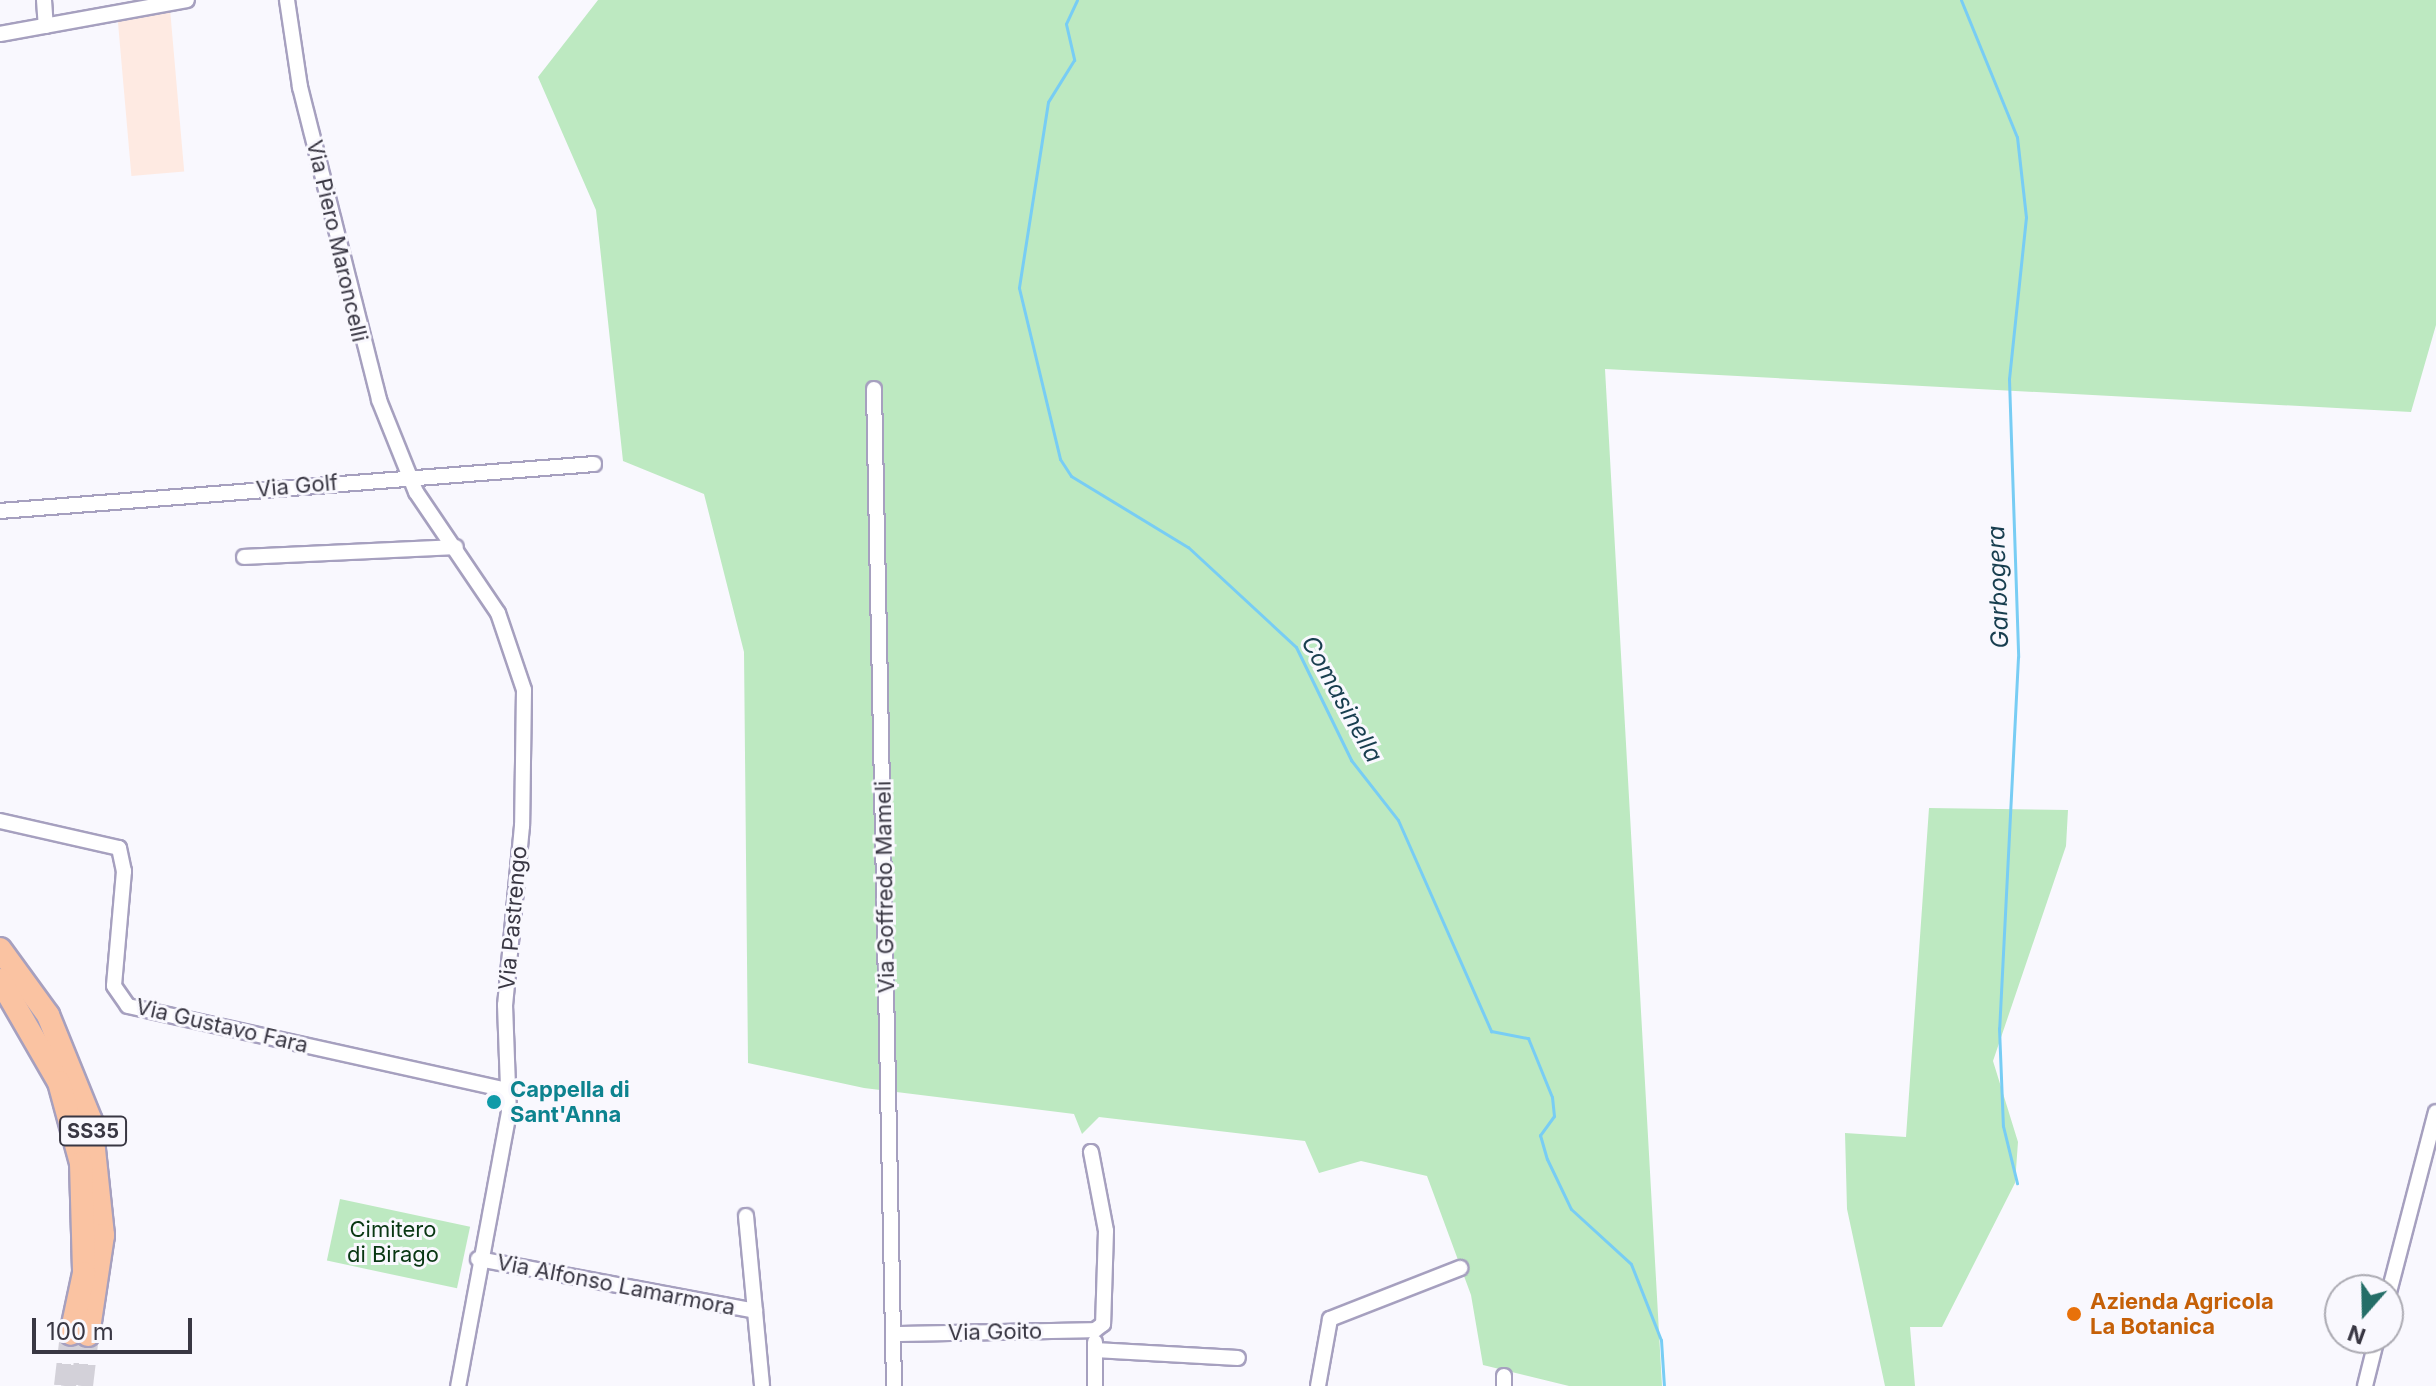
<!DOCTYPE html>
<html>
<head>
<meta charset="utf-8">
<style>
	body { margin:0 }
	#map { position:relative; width:2436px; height:1386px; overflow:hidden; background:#f9f8fe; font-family:Inter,sans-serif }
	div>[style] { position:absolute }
	.industrial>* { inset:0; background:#feeae2; transform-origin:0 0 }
	.green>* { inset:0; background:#bde9c1; transform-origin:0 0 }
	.stream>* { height:3px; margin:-1.5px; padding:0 1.5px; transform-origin:1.5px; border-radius:1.5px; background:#78cdf4 }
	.highway-tunnel>* { height:22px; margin-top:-11px; transform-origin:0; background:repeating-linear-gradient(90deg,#d3d1d9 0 22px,transparent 0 33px) }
	.roads { filter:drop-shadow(2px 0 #a6a0bf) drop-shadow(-2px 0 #a6a0bf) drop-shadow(0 2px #a6a0bf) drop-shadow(0 -2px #a6a0bf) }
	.minor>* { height:14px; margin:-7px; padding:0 7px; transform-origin:7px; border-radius:7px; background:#fff }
	.highway>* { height:22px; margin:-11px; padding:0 11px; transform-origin:11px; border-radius:11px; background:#fac3a2 }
	.dots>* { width:22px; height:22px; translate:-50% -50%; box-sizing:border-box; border:4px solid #f9f8fe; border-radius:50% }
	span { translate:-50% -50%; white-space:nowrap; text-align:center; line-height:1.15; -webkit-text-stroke:6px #f9f8fe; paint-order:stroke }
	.shield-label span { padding:2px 6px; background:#f9f8fe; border:2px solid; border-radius:6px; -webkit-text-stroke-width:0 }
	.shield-label { font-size:20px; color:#393743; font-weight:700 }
	.street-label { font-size:22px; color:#393743 }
	.culture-label { font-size:22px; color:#0d838f; font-weight:700 }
	.left { translate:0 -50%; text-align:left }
	.park-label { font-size:22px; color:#093713 }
	.food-label { font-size:22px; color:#c56008; font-weight:700 }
	.water-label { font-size:24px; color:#183e4f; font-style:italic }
	.north { position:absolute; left:2324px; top:1274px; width:80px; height:80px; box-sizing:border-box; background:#f9f8fe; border:2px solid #acabb3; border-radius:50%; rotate:200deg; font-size:22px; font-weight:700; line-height:32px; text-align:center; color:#393743 }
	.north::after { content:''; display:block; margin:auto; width:28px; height:36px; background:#256e68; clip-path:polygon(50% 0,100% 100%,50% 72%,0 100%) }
	.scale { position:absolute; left:32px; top:1318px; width:160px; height:36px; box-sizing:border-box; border:4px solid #393743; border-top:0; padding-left:10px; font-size:24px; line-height:28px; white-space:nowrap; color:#393743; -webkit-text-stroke:6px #f9f8fe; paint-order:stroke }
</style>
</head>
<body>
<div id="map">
	<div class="industrial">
		<div style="left:170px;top:9px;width:163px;height:53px;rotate:85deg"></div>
	</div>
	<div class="green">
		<div style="clip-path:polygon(598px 0,2436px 0,2436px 325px,2411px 412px,1605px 369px,1662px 1386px,1569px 1386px,1483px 1365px,1471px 1295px,1427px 1176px,1361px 1161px,1319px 1173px,1305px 1141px,1099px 1117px,1082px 1134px,1074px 1114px,864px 1088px,748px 1063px,744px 652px,704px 494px,623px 461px,596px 210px,538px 77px)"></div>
		<div style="clip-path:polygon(1929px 808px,2068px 810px,2066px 846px,1993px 1061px,2018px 1142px,2015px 1183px,1942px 1327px,1910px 1327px,1915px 1386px,1885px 1386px,1847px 1209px,1845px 1133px,1906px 1137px)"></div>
		<div style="left:340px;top:1199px;width:133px;height:63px;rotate:12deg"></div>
	</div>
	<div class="stream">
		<div style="left:1077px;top:0;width:26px;rotate:115deg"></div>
		<div style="left:1066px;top:24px;width:37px;rotate:77deg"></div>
		<div style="left:1074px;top:60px;width:49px;rotate:121.8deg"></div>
		<div style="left:1048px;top:102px;width:188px;rotate:98.9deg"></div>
		<div style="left:1019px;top:288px;width:176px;rotate:76.5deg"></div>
		<div style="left:1060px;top:459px;width:20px;rotate:57deg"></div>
		<div style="left:1071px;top:476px;width:137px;rotate:31.3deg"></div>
		<div style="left:1188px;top:547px;width:147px;rotate:42.8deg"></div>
		<div style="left:1296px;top:647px;width:126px;rotate:64deg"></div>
		<div style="left:1351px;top:760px;width:76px;rotate:51.9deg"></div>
		<div style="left:1398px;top:820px;width:231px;rotate:66.2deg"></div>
		<div style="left:1491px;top:1031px;width:38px;rotate:11deg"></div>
		<div style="left:1528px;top:1038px;width:64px;rotate:67.9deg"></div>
		<div style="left:1552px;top:1097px;width:19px;rotate:84deg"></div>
		<div style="left:1554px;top:1116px;width:24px;rotate:126deg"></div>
		<div style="left:1540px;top:1135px;width:25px;rotate:74deg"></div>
		<div style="left:1547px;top:1159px;width:55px;rotate:64.4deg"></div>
		<div style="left:1571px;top:1209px;width:81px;rotate:42.5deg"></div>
		<div style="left:1631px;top:1264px;width:82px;rotate:68.5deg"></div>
		<div style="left:1661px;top:1340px;width:46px;rotate:86.3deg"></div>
		<div style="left:1961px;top:0;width:148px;rotate:67.8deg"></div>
		<div style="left:2017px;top:137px;width:81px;rotate:83.6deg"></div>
		<div style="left:2026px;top:217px;width:163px;rotate:96deg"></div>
		<div style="left:2009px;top:379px;width:278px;rotate:88.1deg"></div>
		<div style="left:2018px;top:657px;width:371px;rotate:92.9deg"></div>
		<div style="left:1999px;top:1028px;width:98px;rotate:87.7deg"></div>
		<div style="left:2003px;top:1126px;width:59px;rotate:76.2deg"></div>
	</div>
	<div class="highway-tunnel">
		<div style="left:65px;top:1386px;width:52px;rotate:-83.4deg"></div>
		<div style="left:82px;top:1386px;width:51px;rotate:-83.3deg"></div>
	</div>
	<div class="roads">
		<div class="minor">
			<div style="left:44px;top:0;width:26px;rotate:86deg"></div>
			<div style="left:287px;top:0;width:88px;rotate:81.5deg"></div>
			<div style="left:300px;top:87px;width:323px;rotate:75.8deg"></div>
			<div style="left:379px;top:400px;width:99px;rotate:68.1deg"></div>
			<div style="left:416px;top:492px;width:146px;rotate:55.9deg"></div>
			<div style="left:498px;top:613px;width:81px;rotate:71.3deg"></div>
			<div style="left:524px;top:690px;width:136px;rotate:90.8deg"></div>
			<div style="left:522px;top:826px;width:180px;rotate:95.4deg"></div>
			<div style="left:505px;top:1005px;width:107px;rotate:87.9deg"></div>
			<div style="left:509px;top:1112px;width:279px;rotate:100.5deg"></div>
			<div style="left:0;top:34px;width:190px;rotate:-10.3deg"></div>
			<div style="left:874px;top:389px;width:997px;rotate:88.85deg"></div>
			<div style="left:0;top:511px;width:596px;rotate:-4.52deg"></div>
			<div style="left:244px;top:557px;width:212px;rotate:-2.7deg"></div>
			<div style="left:0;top:821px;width:122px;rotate:12.8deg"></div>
			<div style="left:119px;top:848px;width:24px;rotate:78deg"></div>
			<div style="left:124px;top:871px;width:115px;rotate:95deg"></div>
			<div style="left:114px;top:986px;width:24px;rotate:55deg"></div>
			<div style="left:128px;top:1006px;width:384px;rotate:12.5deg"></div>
			<div style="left:1091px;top:1152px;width:80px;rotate:79.2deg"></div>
			<div style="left:1106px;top:1231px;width:93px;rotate:91.8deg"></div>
			<div style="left:1103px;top:1324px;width:10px;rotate:143deg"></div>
			<div style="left:746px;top:1216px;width:170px;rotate:84.6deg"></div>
			<div style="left:478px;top:1259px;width:282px;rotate:10.6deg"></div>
			<div style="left:2388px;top:1296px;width:190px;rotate:-75.4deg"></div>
			<div style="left:894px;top:1334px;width:201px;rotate:-1.1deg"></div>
			<div style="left:1095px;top:1342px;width:44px;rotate:90deg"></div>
			<div style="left:1095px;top:1350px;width:143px;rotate:3.2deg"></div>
			<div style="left:1504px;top:1376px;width:10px;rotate:90deg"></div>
			<div style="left:1318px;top:1386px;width:68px;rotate:-79.8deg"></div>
			<div style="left:1330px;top:1319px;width:140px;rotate:-21.4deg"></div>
			<div style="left:2365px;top:1386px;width:49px;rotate:-76deg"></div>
		</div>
		<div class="highway">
			<div style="left:0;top:949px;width:82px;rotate:54deg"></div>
			<div style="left:48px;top:1015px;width:114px;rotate:67.9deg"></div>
			<div style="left:91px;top:1121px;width:115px;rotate:84deg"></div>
			<div style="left:103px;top:1235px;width:101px;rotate:98.5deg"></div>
			<div style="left:0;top:980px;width:118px;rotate:60deg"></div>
			<div style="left:59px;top:1082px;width:84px;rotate:74.8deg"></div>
			<div style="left:81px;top:1163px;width:110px;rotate:88.4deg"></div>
			<div style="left:84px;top:1273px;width:62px;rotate:102deg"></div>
		</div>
	</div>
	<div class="dots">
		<div style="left:494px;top:1102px;background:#0f9aa8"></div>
		<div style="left:2074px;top:1314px;background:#e8710a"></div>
	</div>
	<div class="shield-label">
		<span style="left:93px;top:1131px">SS35</span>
	</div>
	<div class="street-label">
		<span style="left:337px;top:241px;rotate:77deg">Via Piero Maroncelli</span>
		<span style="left:297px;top:486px;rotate:-5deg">Via Golf</span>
		<span style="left:885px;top:887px;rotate:-91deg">Via Goffredo Mameli</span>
		<span style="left:513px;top:918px;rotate:-85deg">Via Pastrengo</span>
		<span style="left:222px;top:1026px;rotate:13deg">Via Gustavo Fara</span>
		<span style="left:616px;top:1285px;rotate:11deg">Via Alfonso Lamarmora</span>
		<span style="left:995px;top:1332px;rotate:-1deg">Via Goito</span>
	</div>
	<div class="culture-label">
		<span class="left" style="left:510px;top:1102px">Cappella di<br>Sant'Anna</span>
	</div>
	<div class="park-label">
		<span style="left:393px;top:1242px">Cimitero<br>di Birago</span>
	</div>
	<div class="food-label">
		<span class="left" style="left:2090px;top:1314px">Azienda Agricola<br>La Botanica</span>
	</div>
	<div class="water-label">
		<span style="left:1998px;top:587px;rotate:-92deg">Garbogera</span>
		<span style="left:1342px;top:699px;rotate:61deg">Comasinella</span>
	</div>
	<div class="north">N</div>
	<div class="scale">100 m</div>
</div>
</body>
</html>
